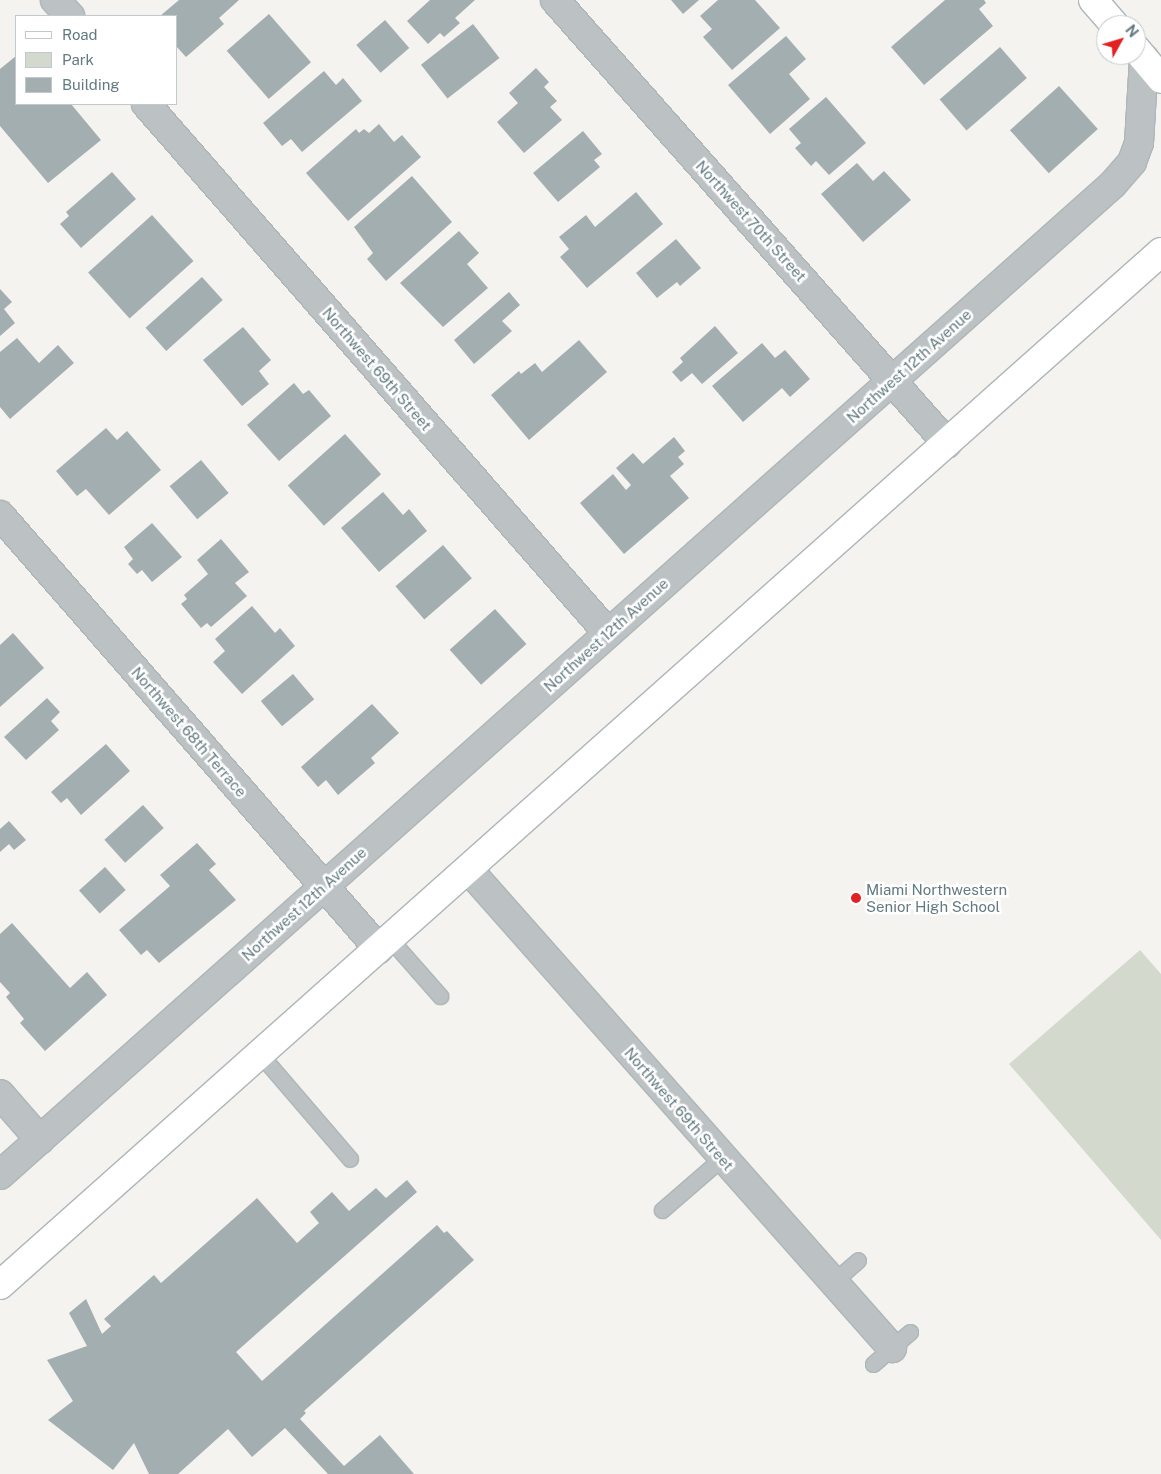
<!DOCTYPE html>
<html>
<head>
<meta charset="utf-8">
<style>
	body { margin:0 }
	#map { position:relative; width:1161px; height:1474px; overflow:hidden; background:#f4f3ef; font-family:"Public Sans",sans-serif }
	div>[style] { position:absolute }
	.green>* { inset:0; background:#d4d9ce }
	.building>* { inset:0; background:#a2aeb0; transform-origin:0 0 }
	.roads { filter:drop-shadow(1px 0 #aeb6b8) drop-shadow(-1px 0 #aeb6b8) drop-shadow(0 1px #aeb6b8) drop-shadow(0 -1px #aeb6b8) }
	.lane>* { height:15px; margin:-7.5px; padding:0 7.5px; transform-origin:7.5px; border-radius:7.5px; background:#bcc2c3 }
	.street>* { height:28px; margin:-14px; padding:0 14px; transform-origin:14px; border-radius:14px; background:#bcc2c3 }
	.secondary>* { height:28px; margin:-14px; padding:0 14px; transform-origin:14px; border-radius:14px; background:#fff }
	.dots>* { width:14px; height:14px; translate:-50% -50%; box-sizing:border-box; border:2px solid #fff; border-radius:50% }
	span { translate:-50% -50%; white-space:nowrap; text-align:center; line-height:1.15; -webkit-text-stroke:5px #fff; paint-order:stroke }
	.street-label { font-size:15px; color:#627a80 }
	.poi-label { font-size:15px; color:#627a80 }
	.left { translate:0 -50%; text-align:left }
	.legend { position:absolute; left:15px; top:15px; width:162px; height:90px; box-sizing:border-box; background:#fff; border:1px solid #c0cacc; margin:0; padding:6px 9px; list-style:none; font-size:15px; color:#627a80 }
	.legend li { display:flex; align-items:center; gap:10px; height:25px }
	.legend b { width:25px; border:1px solid #c0cacc }
	.north { position:absolute; left:1096px; top:15px; width:50px; height:50px; box-sizing:border-box; background:#fff; border:1px solid #c0cacc; border-radius:50%; rotate:51deg; font-size:14px; font-weight:700; line-height:20px; text-align:center; color:#627a80 }
	.north::after { content:''; display:block; margin:auto; width:18px; height:22px; background:#e32022; clip-path:polygon(50% 0,100% 100%,50% 72%,0 100%) }
</style>
</head>
<body>
<div id="map">
	<div class="green">
		<div style="clip-path:polygon(1140px 950px,1161px 974px,1161px 1240px,1009px 1064px)"></div>
	</div>
	<div class="building">
		<div style="clip-path:polygon(179px 0,239px 0,219px 18px,224px 24px,186px 57px,176px 46px,176px 16px,160px 16px)"></div>
		<div style="clip-path:polygon(430px 0,475px 0,455px 18px,460px 23px,444px 37px,440px 33px,428px 44px,407px 21px)"></div>
		<div style="clip-path:polygon(671px 0,699px 0,683px 14px)"></div>
		<div style="clip-path:polygon(718px 0,755px 0,780px 28px,732px 70px,703px 37px,712px 29px,700px 16px)"></div>
		<div style="clip-path:polygon(945px 0,984px 0,986px 3px,979px 9px,993px 26px,924px 85px,891px 47px)"></div>
		<div style="left:269px;top:14px;width:64px;height:56px;rotate:49deg"></div>
		<div style="left:385px;top:20px;width:37px;height:38px;rotate:49deg"></div>
		<div style="left:473px;top:24px;width:43px;height:66px;rotate:52deg"></div>
		<div style="clip-path:polygon(786px 36px,806px 59px,789px 74px,810px 99px,770px 134px,728px 85px)"></div>
		<div style="left:1000px;top:47px;width:41px;height:80px;rotate:49deg"></div>
		<div style="clip-path:polygon(16px 56px,16px 104px,71px 104px,101px 140px,48px 183px,0 126px,0 69px)"></div>
		<div style="clip-path:polygon(536px 68px,549px 82px,544px 87px,557px 101px,550px 107px,562px 120px,524px 153px,497px 122px,518px 103px,509px 93px)"></div>
		<div style="clip-path:polygon(324px 71px,336px 85px,343px 78px,362px 101px,302px 152px,291px 139px,282px 146px,263px 123px)"></div>
		<div style="left:1059px;top:86px;width:58px;height:66px;rotate:48deg"></div>
		<div style="clip-path:polygon(826px 97px,866px 143px,829px 175px,816px 161px,811px 166px,795px 148px,801px 143px,789px 129px)"></div>
		<div style="clip-path:polygon(379px 124px,394px 142px,402px 135px,421px 157px,348px 221px,306px 173px,356px 129px,359px 133px,364px 129px,369px 133px)"></div>
		<div style="clip-path:polygon(583px 131px,602px 154px,594px 160px,600px 167px,558px 202px,533px 173px)"></div>
		<div style="clip-path:polygon(857px 163px,873px 181px,884px 171px,911px 200px,863px 242px,821px 194px)"></div>
		<div style="clip-path:polygon(112px 172px,136px 199px,81px 248px,60px 224px,69px 216px,66px 212px)"></div>
		<div style="clip-path:polygon(412px 176px,452px 222px,386px 281px,367px 259px,373px 253px,354px 227px)"></div>
		<div style="clip-path:polygon(636px 192px,663px 224px,587px 288px,560px 257px,569px 249px,559px 237px,586px 215px,595px 227px)"></div>
		<div style="left:152px;top:215px;width:62px;height:86px;rotate:48deg"></div>
		<div style="clip-path:polygon(459px 231px,479px 253px,467px 264px,488px 288px,443px 327px,400px 283px)"></div>
		<div style="clip-path:polygon(676px 239px,701px 268px,680px 286px,677px 282px,657px 298px,636px 273px)"></div>
		<div style="left:202px;top:277px;width:31px;height:76px;rotate:48deg"></div>
		<div style="clip-path:polygon(0 289px,12px 302px,4px 309px,15px 323px,0 336px)"></div>
		<div style="clip-path:polygon(509px 292px,520px 305px,502px 321px,512px 331px,474px 364px,454px 340px)"></div>
		<div style="clip-path:polygon(715px 326px,738px 353px,702px 384px,692px 373px,681px 382px,672px 372px,683px 362px,680px 358px)"></div>
		<div style="clip-path:polygon(243px 327px,271px 360px,259px 371px,269px 384px,242px 406px,203px 360px)"></div>
		<div style="clip-path:polygon(17px 338px,39px 363px,58px 345px,74px 363px,10px 419px,0 407px,0 352px)"></div>
		<div style="clip-path:polygon(579px 340px,607px 372px,529px 440px,491px 395px,519px 371px,521px 374px,535px 363px,542px 372px)"></div>
		<div style="clip-path:polygon(762px 343px,775px 358px,785px 350px,810px 379px,790px 397px,782px 388px,743px 422px,712px 386px)"></div>
		<div style="clip-path:polygon(294px 383px,303px 394px,309px 390px,331px 416px,279px 461px,247px 425px)"></div>
		<div style="clip-path:polygon(106px 428px,117px 440px,127px 431px,161px 470px,109px 515px,86px 489px,77px 496px,56px 471px)"></div>
		<div style="left:345px;top:434px;width:54px;height:77px;rotate:48deg"></div>
		<div style="clip-path:polygon(674px 437px,685px 451px,678px 457px,684px 464px,670px 476px,689px 498px,624px 554px,580px 503px,613px 474px,626px 490px,631px 485px,616px 468px,633px 453px,643px 464px)"></div>
		<div style="left:201px;top:460px;width:43px;height:41px;rotate:50deg"></div>
		<div style="clip-path:polygon(383px 492px,403px 515px,409px 509px,427px 531px,379px 572px,341px 528px)"></div>
		<div style="clip-path:polygon(152px 523px,182px 557px,152px 582px,142px 570px,137px 574px,128px 564px,133px 559px,124px 547px)"></div>
		<div style="clip-path:polygon(221px 539px,249px 572px,235px 583px,247px 596px,211px 627px,207px 623px,201px 628px,181px 604px,187px 599px,184px 595px,208px 574px,197px 560px)"></div>
		<div style="left:443px;top:545px;width:44px;height:63px;rotate:49deg"></div>
		<div style="clip-path:polygon(252px 606px,275px 633px,280px 628px,295px 646px,242px 694px,213px 662px,225px 651px,215px 639px)"></div>
		<div style="left:495px;top:609px;width:47px;height:61px;rotate:48deg"></div>
		<div style="clip-path:polygon(13px 633px,44px 668px,0 707px,0 645px)"></div>
		<div style="left:293px;top:674px;width:33px;height:42px;rotate:50deg"></div>
		<div style="clip-path:polygon(47px 698px,60px 712px,51px 721px,59px 730px,26px 760px,4px 737px)"></div>
		<div style="clip-path:polygon(372px 704px,399px 733px,371px 758px,375px 763px,338px 795px,326px 780px,318px 787px,301px 767px)"></div>
		<div style="clip-path:polygon(106px 744px,130px 771px,81px 815px,67px 798px,61px 803px,51px 792px)"></div>
		<div style="left:143px;top:805px;width:31px;height:52px;rotate:48deg"></div>
		<div style="clip-path:polygon(9px 821px,26px 840px,14px 850px,9px 844px,0 852px,0 829px)"></div>
		<div style="clip-path:polygon(197px 843px,216px 864px,209px 870px,236px 900px,159px 963px,147px 950px,141px 955px,119px 930px,170px 886px,160px 875px)"></div>
		<div style="left:105px;top:867px;width:31px;height:35px;rotate:48deg"></div>
		<div style="clip-path:polygon(12px 923px,70px 988px,87px 972px,107px 995px,45px 1051px,20px 1023px,24px 1019px,6px 997px,10px 993px,0 982px,0 934px)"></div>
		<div style="clip-path:polygon(407px 1180px,417px 1192px,236px 1352px,262px 1381px,437px 1225px,444px 1233px,447px 1231px,474px 1260px,304px 1411px,306px 1413px,300px 1419px,344px 1466px,380px 1435px,414px 1474px,328px 1474px,285px 1428px,252px 1457px,228px 1429px,178px 1474px,149px 1474px,134px 1443px,113px 1470px,48px 1420px,73px 1401px,47px 1360px,87px 1346px,69px 1313px,86px 1299px,102px 1334px,111px 1326px,104px 1319px,154px 1275px,161px 1283px,257px 1198px,297px 1243px,319px 1223px,310px 1212px,332px 1192px,349px 1211px,376px 1188px,386px 1198px)"></div>
	</div>
	<div class="roads">
		<div class="lane">
			<div style="left:390px;top:939px;width:76px;rotate:48.7deg"></div>
			<div style="left:260px;top:1054px;width:138px;rotate:49.4deg"></div>
			<div style="left:662px;top:1210px;width:79px;rotate:-40.9deg"></div>
			<div style="left:833px;top:1282px;width:33px;rotate:-41deg"></div>
			<div style="left:873px;top:1364px;width:49px;rotate:-40.9deg"></div>
		</div>
		<div class="street">
			<div style="left:55px;top:0;width:22px;rotate:47deg"></div>
			<div style="left:555px;top:0;width:592px;rotate:48.5deg"></div>
			<div style="left:146px;top:104px;width:702px;rotate:48.87deg"></div>
			<div style="left:0;top:515px;width:576px;rotate:48.87deg"></div>
			<div style="left:468px;top:869px;width:640px;rotate:48.49deg"></div>
			<div style="left:0;top:1094px;width:61px;rotate:49deg"></div>
			<div style="left:0;top:1175px;width:1490px;rotate:-41.68deg"></div>
			<div style="left:1113px;top:184px;width:29px;rotate:-49deg"></div>
			<div style="left:1132px;top:162px;width:20px;rotate:-70deg"></div>
			<div style="left:1139px;top:143px;width:85px;rotate:-86.6deg"></div>
		</div>
		<div class="secondary">
			<div style="left:1093px;top:0;width:33px;rotate:49deg"></div>
			<div style="left:1136px;top:49px;width:39px;rotate:50deg"></div>
			<div style="left:0;top:1285px;width:1554px;rotate:-41.66deg"></div>
		</div>
	</div>
	<div class="dots">
		<div style="left:856px;top:898px;background:#e32022"></div>
	</div>
	<div class="street-label">
		<span style="left:751px;top:221px;rotate:48deg">Northwest 70th Street</span>
		<span style="left:909px;top:366px;rotate:-42deg">Northwest 12th Avenue</span>
		<span style="left:377px;top:369px;rotate:49deg">Northwest 69th Street</span>
		<span style="left:606px;top:635px;rotate:-42deg">Northwest 12th Avenue</span>
		<span style="left:189px;top:732px;rotate:49deg">Northwest 68th Terrace</span>
		<span style="left:304px;top:904px;rotate:-42deg">Northwest 12th Avenue</span>
		<span style="left:679px;top:1109px;rotate:49deg">Northwest 69th Street</span>
	</div>
	<div class="poi-label">
		<span class="left" style="left:866px;top:898px">Miami Northwestern<br>Senior High School</span>
	</div>
	<ul class="legend">
	<li><b style="height:6px;background:#fff"></b>Road</li>
	<li><b style="height:14px;background:#d4d9ce"></b>Park</li>
	<li><b style="height:14px;background:#a2aeb0"></b>Building</li>
	</ul>
	<div class="north">N</div>
</div>
</body>
</html>
